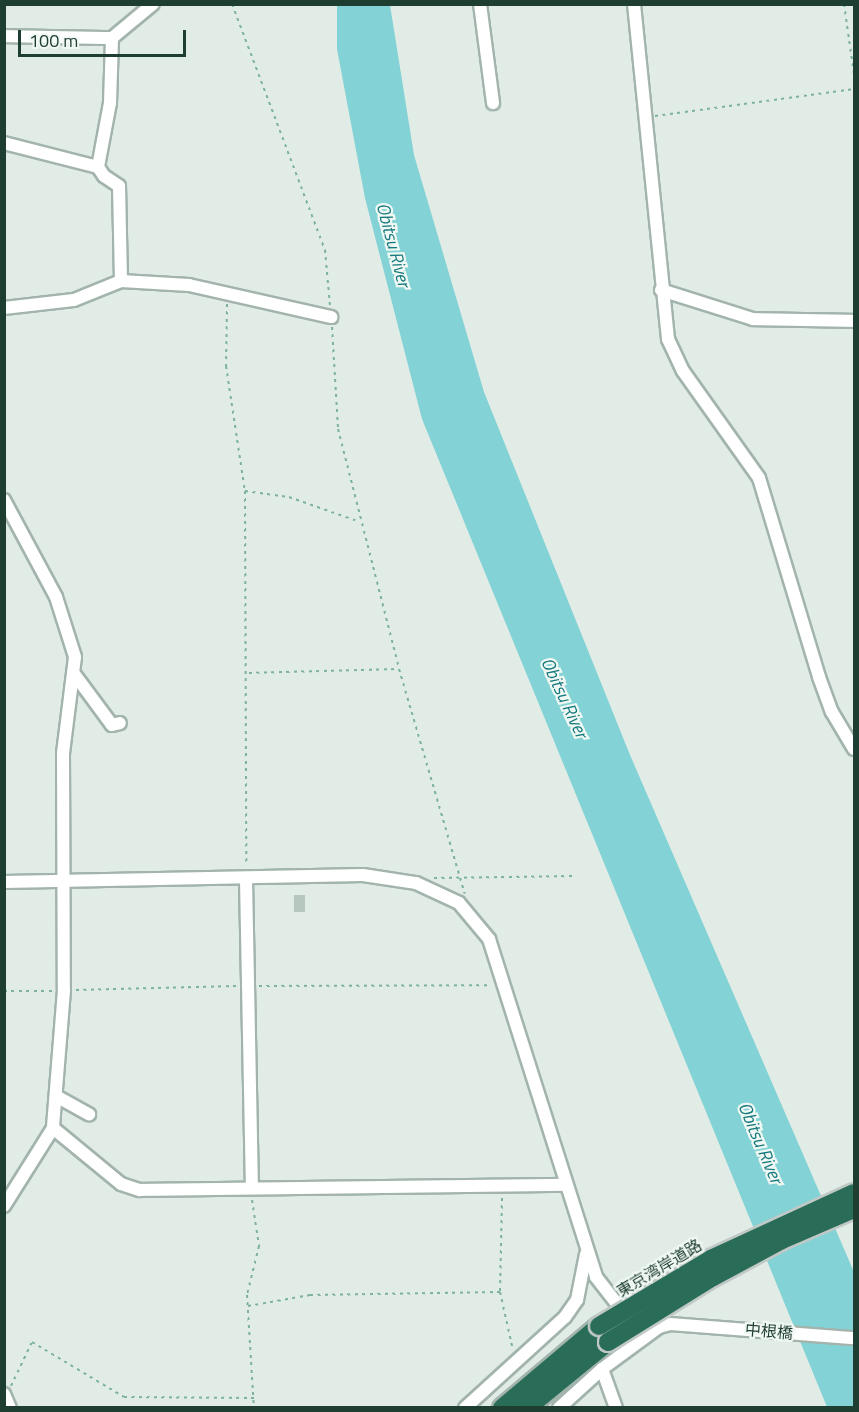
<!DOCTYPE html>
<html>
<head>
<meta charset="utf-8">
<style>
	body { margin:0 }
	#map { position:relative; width:859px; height:1412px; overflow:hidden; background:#e0ece5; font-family:"Titillium Web","Noto Sans JP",sans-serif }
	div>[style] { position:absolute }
	.water>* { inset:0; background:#83d2d6 }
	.building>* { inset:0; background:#b5c7be; transform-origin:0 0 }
	.path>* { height:2px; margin-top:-1px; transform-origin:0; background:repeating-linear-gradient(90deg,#7db29c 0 3px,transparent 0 7.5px) }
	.roads { filter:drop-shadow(2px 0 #a2b4ac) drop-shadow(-2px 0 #a2b4ac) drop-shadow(0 2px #a2b4ac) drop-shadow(0 -2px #a2b4ac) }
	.minor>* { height:12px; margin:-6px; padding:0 6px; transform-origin:6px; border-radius:6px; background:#fff }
	.highway>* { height:18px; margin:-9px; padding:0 9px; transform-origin:9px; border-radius:9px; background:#296c57 }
	.bridges { filter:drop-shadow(2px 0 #c0c9c6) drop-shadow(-2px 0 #c0c9c6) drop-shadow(0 2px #c0c9c6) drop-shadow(0 -2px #c0c9c6) }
	.highway-bridge>* { height:18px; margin:-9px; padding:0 9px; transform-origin:9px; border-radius:9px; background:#296c57 }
	span { translate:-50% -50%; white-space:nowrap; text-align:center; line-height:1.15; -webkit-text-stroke:4.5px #f0f8f3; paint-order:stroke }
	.street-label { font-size:16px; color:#1f3e32 }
	.water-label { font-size:18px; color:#15787e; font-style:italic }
	.frame { position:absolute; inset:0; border:6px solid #1f3e32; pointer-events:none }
	.scale { position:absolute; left:18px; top:30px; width:168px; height:27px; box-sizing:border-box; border:3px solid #1f3e32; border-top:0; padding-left:8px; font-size:18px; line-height:21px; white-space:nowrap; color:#1f3e32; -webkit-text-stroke:4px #f0f8f3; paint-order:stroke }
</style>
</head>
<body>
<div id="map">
	<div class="water">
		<div style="clip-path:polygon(337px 5px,390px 5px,414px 155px,484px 392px,630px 755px,854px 1272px,854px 1407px,827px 1407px,422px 419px,365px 198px,337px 49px)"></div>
	</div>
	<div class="building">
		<div style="left:294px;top:895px;width:11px;height:17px"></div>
	</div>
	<div class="path">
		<div style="left:232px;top:4px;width:263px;rotate:69.3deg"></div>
		<div style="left:325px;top:250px;width:56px;rotate:84.9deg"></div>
		<div style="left:844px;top:4px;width:71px;rotate:81.9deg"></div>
		<div style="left:655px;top:116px;width:201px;rotate:-7.7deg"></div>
		<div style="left:227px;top:304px;width:62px;rotate:90.9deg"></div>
		<div style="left:226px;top:366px;width:126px;rotate:81.4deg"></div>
		<div style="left:245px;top:491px;width:375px;rotate:89.8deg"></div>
		<div style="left:332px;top:327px;width:102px;rotate:86.6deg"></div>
		<div style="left:338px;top:429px;width:248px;rotate:75.7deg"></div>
		<div style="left:399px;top:669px;width:234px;rotate:73.7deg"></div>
		<div style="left:245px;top:491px;width:44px;rotate:7.8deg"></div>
		<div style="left:289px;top:497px;width:75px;rotate:19.4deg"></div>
		<div style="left:249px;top:673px;width:150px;rotate:-1.5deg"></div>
		<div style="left:434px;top:878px;width:140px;rotate:-0.8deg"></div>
		<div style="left:259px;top:986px;width:232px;rotate:-0.2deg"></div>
		<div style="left:76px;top:990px;width:160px;rotate:-1.4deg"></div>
		<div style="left:4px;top:991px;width:49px"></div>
		<div style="left:502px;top:1198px;width:94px;rotate:91.2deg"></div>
		<div style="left:500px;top:1292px;width:59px;rotate:77.4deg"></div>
		<div style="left:252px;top:1200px;width:47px;rotate:81.3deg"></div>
		<div style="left:259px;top:1246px;width:50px;rotate:103.8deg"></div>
		<div style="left:247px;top:1295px;width:113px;rotate:86.5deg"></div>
		<div style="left:248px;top:1306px;width:63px;rotate:-10.1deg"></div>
		<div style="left:310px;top:1295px;width:190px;rotate:-0.9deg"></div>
		<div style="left:11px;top:1386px;width:49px;rotate:-64.5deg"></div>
		<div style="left:32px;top:1342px;width:107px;rotate:30.9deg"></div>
		<div style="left:124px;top:1397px;width:130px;rotate:0.4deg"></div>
	</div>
	<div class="roads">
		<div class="minor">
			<div style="left:480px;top:4px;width:100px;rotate:82.5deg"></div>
			<div style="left:634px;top:4px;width:337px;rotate:84.2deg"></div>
			<div style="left:668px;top:339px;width:35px;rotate:65deg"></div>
			<div style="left:683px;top:371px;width:131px;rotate:54.6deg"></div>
			<div style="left:759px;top:478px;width:208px;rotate:73.2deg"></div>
			<div style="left:819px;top:677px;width:37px;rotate:70deg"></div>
			<div style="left:832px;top:712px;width:43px;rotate:59.3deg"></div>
			<div style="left:4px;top:36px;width:108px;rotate:1.1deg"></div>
			<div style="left:4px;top:143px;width:97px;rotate:14.3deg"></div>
			<div style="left:121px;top:281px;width:95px;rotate:-91.2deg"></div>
			<div style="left:119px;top:186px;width:18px;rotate:-146deg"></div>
			<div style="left:104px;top:176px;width:11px;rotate:-124deg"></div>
			<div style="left:98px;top:167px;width:65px;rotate:-79.4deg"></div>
			<div style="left:110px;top:103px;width:65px;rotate:-88.2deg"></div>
			<div style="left:112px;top:38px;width:53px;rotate:-39.7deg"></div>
			<div style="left:661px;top:290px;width:96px;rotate:17.5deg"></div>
			<div style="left:753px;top:319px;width:101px;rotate:1.1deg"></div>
			<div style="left:4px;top:308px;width:70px;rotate:-6.5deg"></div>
			<div style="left:74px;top:300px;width:51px;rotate:-22deg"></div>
			<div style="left:121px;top:281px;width:68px;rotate:3.4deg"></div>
			<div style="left:189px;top:285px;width:146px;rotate:12.7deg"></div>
			<div style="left:4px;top:500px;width:110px;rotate:61.8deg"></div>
			<div style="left:56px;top:597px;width:63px;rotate:72.4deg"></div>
			<div style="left:75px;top:657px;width:97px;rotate:97.1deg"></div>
			<div style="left:63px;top:753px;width:237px;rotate:89.8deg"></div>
			<div style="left:64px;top:990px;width:138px;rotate:94.6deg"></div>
			<div style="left:53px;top:1128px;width:92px;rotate:122.1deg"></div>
			<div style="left:75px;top:675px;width:62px;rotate:53.5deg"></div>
			<div style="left:112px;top:725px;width:8px;rotate:-14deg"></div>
			<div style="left:246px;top:879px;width:309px;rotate:88.9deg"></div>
			<div style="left:4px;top:882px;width:359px;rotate:-1.1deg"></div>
			<div style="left:363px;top:875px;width:54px;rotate:8.6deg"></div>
			<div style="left:416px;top:883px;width:47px;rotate:24.9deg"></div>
			<div style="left:459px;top:903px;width:47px;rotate:50.2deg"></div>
			<div style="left:489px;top:939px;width:355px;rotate:72.4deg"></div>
			<div style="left:596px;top:1277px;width:34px;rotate:52deg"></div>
			<div style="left:617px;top:1304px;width:37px;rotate:36deg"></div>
			<div style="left:647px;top:1326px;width:12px;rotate:5deg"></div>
			<div style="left:56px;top:1096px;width:38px;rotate:29deg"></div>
			<div style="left:53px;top:1128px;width:88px;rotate:39.5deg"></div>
			<div style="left:121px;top:1184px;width:20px;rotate:18deg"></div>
			<div style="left:140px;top:1190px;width:425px;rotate:-0.7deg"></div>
			<div style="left:602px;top:1369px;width:41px;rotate:70.3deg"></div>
			<div style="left:4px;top:1394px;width:15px;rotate:67deg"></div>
			<div style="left:465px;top:1408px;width:135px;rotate:-42.3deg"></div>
			<div style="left:565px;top:1317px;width:21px;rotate:-55deg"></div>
			<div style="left:577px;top:1300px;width:47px;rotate:-78.9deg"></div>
			<div style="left:559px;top:1408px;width:58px;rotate:-42.2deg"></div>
			<div style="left:602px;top:1369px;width:71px;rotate:-36.4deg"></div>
			<div style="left:659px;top:1327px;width:11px;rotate:-15deg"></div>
			<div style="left:670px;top:1324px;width:185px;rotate:4.4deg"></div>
		</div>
		<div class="highway">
			<div style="left:502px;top:1408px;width:127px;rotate:-40.2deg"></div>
			<div style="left:527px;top:1408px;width:104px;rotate:-39.2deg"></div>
		</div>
	</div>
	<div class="bridges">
		<div class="highway-bridge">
			<div style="left:599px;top:1326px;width:131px;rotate:-30.9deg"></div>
			<div style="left:711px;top:1259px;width:157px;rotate:-24.8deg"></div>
			<div style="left:608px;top:1342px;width:123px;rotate:-31.8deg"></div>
			<div style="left:713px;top:1277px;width:78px;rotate:-28.2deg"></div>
			<div style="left:782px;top:1240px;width:78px;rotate:-23.3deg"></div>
		</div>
	</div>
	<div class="street-label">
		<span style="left:659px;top:1268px;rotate:-31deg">東京湾岸道路</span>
		<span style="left:769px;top:1331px;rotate:5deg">中根橋</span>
	</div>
	<div class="water-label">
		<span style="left:393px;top:245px;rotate:75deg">Obitsu River</span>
		<span style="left:564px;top:698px;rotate:65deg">Obitsu River</span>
		<span style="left:760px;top:1143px;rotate:67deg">Obitsu River</span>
	</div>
	<div class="frame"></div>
	<div class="scale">100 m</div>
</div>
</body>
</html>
